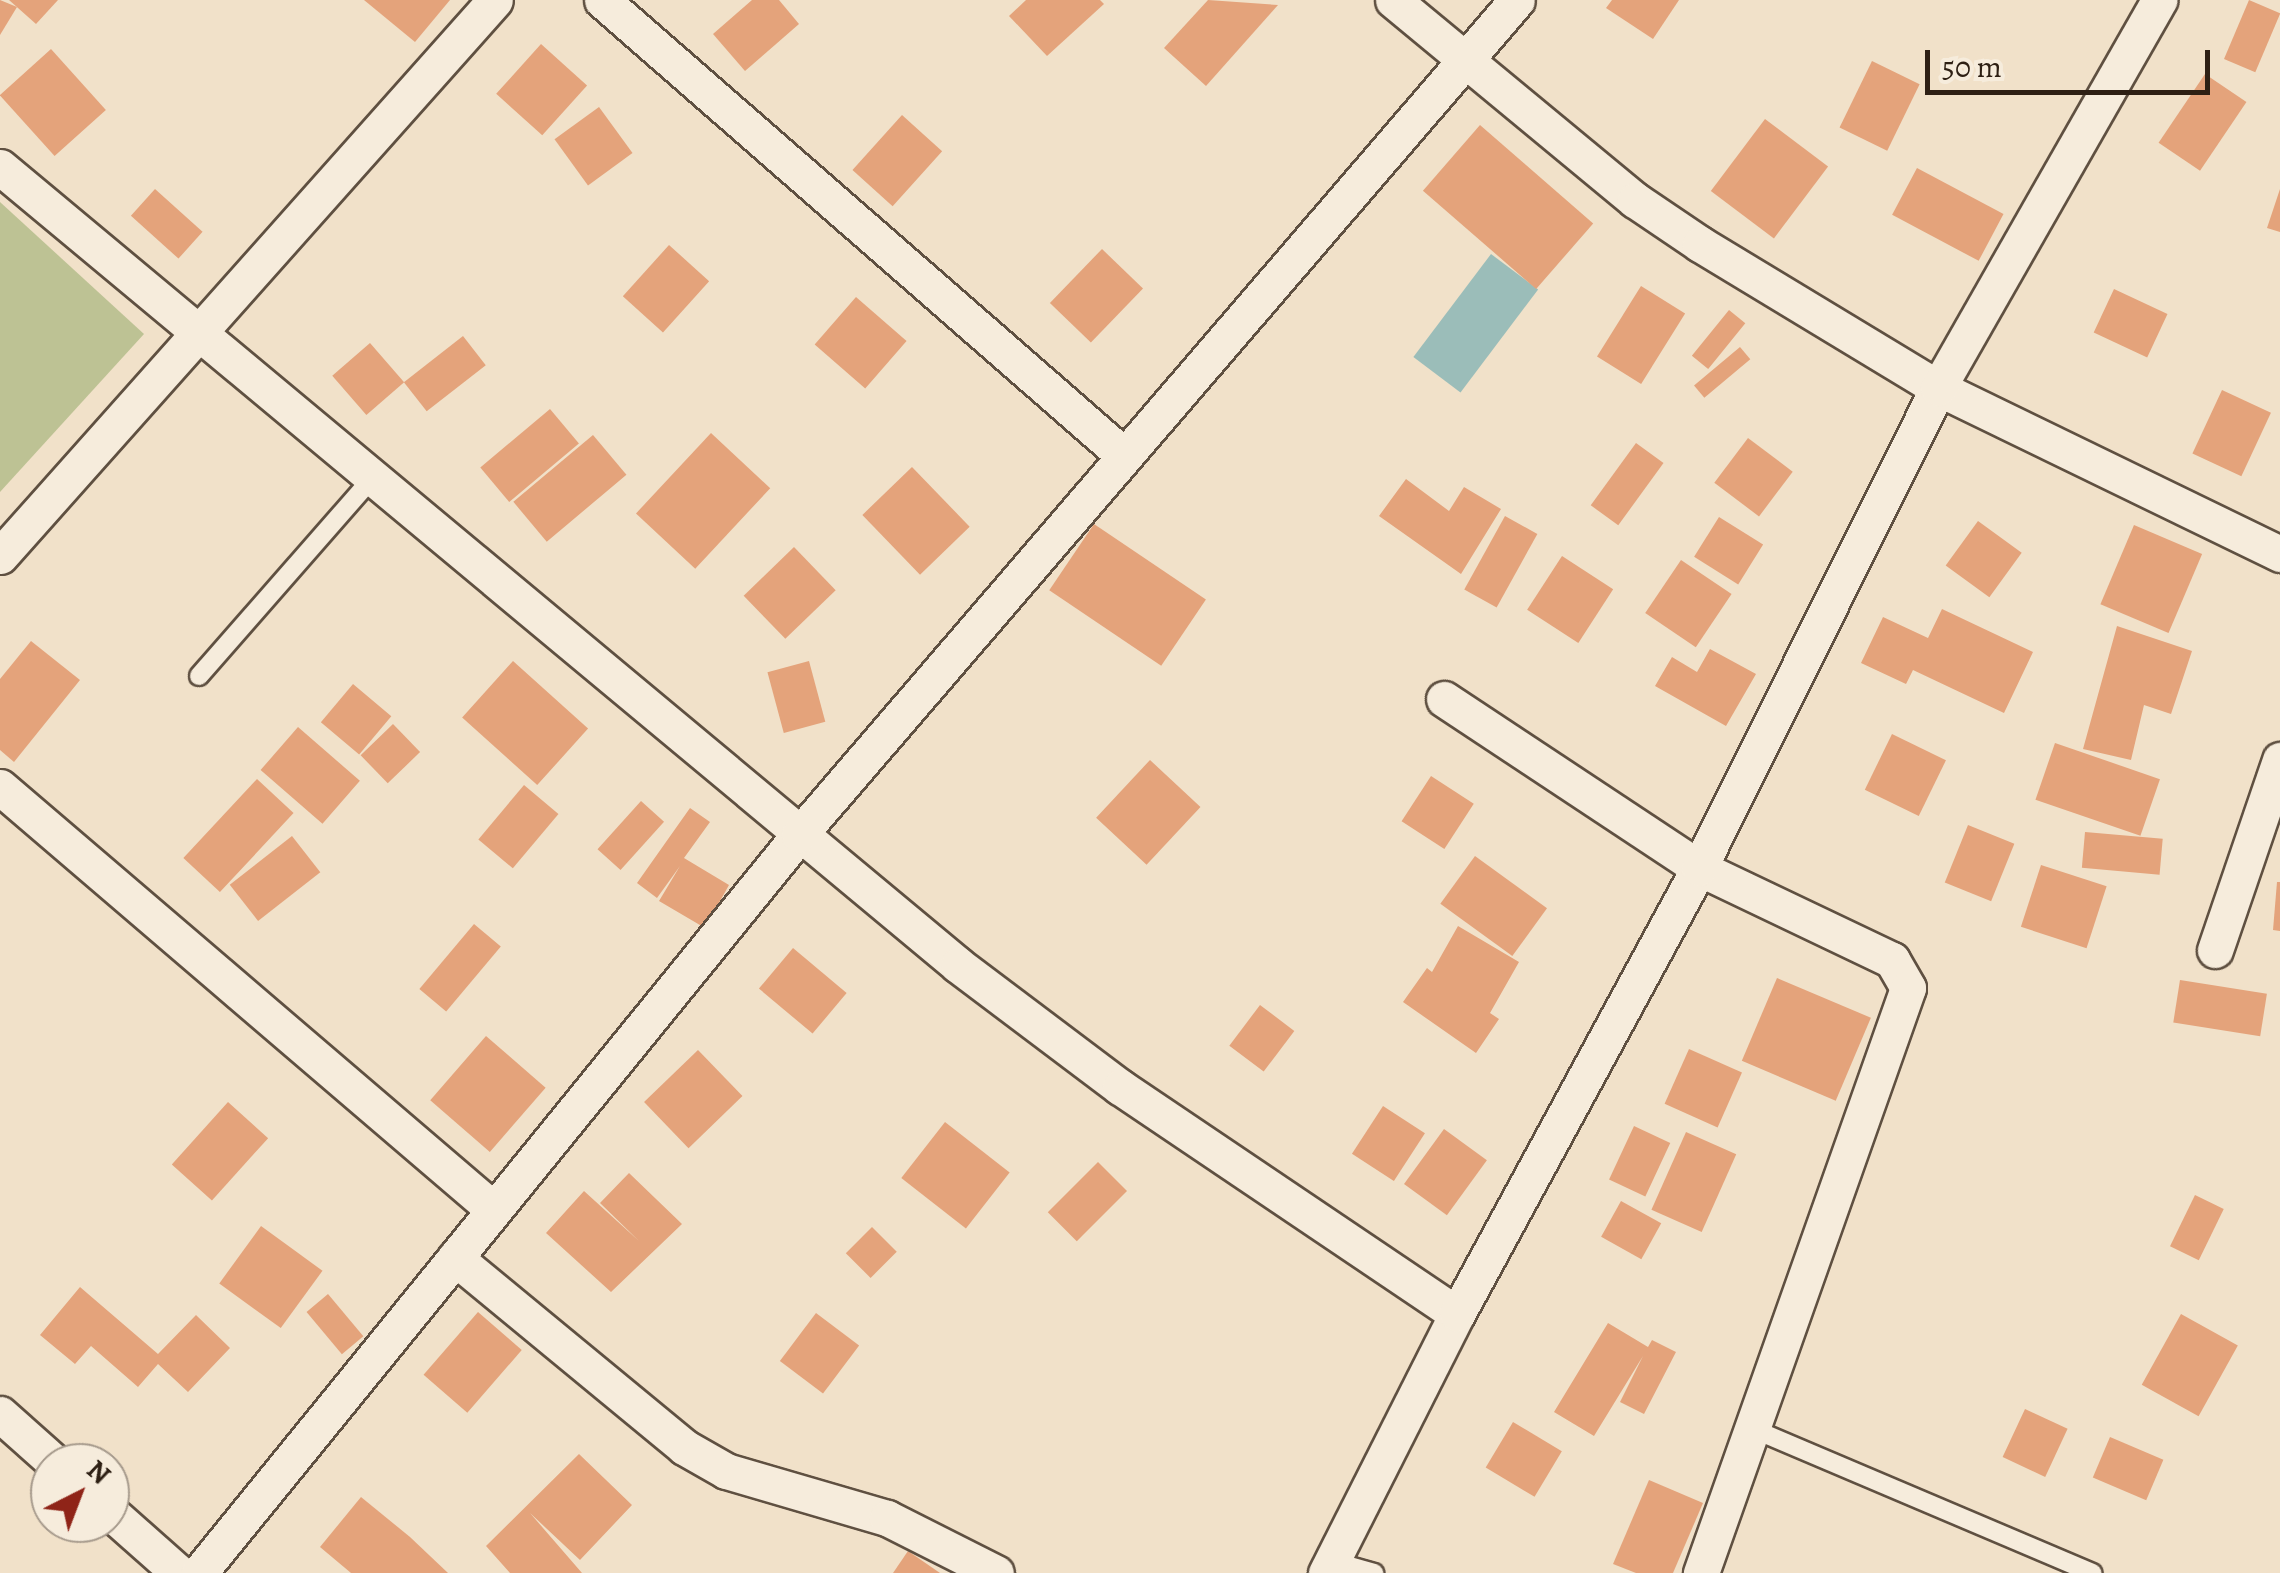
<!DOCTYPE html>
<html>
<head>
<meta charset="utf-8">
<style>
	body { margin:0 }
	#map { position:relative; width:2280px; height:1573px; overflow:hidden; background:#f1e1c9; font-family:Alegreya,serif }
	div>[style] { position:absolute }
	.green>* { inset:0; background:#bdc294 }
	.water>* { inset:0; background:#9bbdb9; transform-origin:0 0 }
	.building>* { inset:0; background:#e4a37b; transform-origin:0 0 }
	.roads { filter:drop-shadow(2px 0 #5f5041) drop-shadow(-2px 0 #5f5041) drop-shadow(0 2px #5f5041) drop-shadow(0 -2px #5f5041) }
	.lane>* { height:18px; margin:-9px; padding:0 9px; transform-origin:9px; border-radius:9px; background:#f6ecdc }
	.street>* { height:35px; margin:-17.5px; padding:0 17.5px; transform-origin:17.5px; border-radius:17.5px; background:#f6ecdc }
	span { translate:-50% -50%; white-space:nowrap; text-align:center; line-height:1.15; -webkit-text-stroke:8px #f6ecdc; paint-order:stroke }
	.north { position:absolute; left:30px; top:1443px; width:100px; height:100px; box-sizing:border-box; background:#f6ecdc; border:2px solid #a69a8c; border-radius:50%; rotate:42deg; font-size:28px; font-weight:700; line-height:40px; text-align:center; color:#2e2014 }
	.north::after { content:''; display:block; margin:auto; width:35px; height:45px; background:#8f2418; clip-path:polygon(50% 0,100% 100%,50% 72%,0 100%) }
	.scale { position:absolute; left:1925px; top:50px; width:285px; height:45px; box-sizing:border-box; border:5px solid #2e2014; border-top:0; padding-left:12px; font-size:30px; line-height:35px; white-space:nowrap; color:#2e2014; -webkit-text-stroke:8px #f6ecdc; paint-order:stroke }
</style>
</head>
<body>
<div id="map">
	<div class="green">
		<div style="clip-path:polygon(0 202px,144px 334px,0 492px)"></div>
	</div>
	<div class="water">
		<div style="left:1491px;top:254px;width:59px;height:129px;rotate:37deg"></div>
	</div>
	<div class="building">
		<div style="clip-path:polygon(0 0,17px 7px,0 35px)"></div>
		<div style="clip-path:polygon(9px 0,58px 0,36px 24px)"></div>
		<div style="clip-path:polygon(364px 0,450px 0,415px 42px)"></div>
		<div style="clip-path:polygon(752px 0,779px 0,799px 24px,745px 71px,713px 34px)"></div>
		<div style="clip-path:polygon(1026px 0,1100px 0,1104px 4px,1047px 56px,1009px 16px)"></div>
		<div style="clip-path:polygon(1208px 0,1278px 5px,1206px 86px,1164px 48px)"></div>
		<div style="clip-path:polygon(1612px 0,1679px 0,1653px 39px,1606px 8px)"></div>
		<div style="left:2249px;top:0;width:34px;height:64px;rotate:23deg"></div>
		<div style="left:541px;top:44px;width:62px;height:67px;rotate:42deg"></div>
		<div style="left:51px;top:49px;width:82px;height:69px;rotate:48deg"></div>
		<div style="left:1872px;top:61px;width:53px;height:74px;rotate:26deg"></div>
		<div style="left:2205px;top:74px;width:50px;height:83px;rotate:34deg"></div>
		<div style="left:599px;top:107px;width:57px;height:55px;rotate:54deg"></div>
		<div style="left:902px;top:115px;width:54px;height:74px;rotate:42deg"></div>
		<div style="left:1765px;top:119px;width:79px;height:90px;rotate:37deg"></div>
		<div style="left:1480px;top:125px;width:150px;height:87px;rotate:41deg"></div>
		<div style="left:1917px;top:168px;width:98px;height:53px;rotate:28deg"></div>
		<div style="left:155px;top:189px;width:64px;height:36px;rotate:42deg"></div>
		<div style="clip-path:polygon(2280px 189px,2280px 232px,2267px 228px)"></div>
		<div style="left:669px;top:245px;width:54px;height:69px;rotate:42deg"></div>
		<div style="left:1102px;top:249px;width:57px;height:75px;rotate:44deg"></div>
		<div style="left:1641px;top:286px;width:52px;height:83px;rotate:32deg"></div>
		<div style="left:2114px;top:289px;width:59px;height:48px;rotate:25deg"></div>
		<div style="left:856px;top:297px;width:67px;height:63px;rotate:41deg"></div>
		<div style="left:1729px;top:310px;width:21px;height:59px;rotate:39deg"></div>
		<div style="left:463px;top:336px;width:37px;height:75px;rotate:52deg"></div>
		<div style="left:370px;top:343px;width:52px;height:50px;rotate:49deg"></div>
		<div style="left:1740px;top:347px;width:16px;height:60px;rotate:50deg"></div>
		<div style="left:2222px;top:390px;width:54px;height:70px;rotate:25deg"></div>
		<div style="left:550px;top:409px;width:45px;height:91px;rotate:50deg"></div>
		<div style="left:711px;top:433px;width:81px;height:110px;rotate:43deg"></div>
		<div style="left:593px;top:435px;width:52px;height:104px;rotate:50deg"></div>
		<div style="left:1748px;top:438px;width:56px;height:56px;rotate:37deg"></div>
		<div style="left:1636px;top:443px;width:34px;height:77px;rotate:36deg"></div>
		<div style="left:912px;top:467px;width:83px;height:69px;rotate:46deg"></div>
		<div style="clip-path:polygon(1406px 479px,1449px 511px,1464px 487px,1501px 509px,1461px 574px,1379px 516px)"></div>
		<div style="left:1505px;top:516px;width:37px;height:84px;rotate:29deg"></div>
		<div style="left:1719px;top:517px;width:52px;height:47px;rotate:32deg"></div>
		<div style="left:1978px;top:521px;width:54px;height:55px;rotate:36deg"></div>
		<div style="left:1094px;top:524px;width:135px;height:80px;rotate:34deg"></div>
		<div style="left:2134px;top:525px;width:74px;height:86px;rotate:23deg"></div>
		<div style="left:794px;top:547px;width:60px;height:70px;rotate:46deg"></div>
		<div style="left:1562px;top:556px;width:61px;height:64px;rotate:33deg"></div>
		<div style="left:1681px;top:560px;width:61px;height:64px;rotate:34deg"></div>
		<div style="clip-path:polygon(1942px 609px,2033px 652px,2004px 713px,1913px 670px,1906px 684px,1861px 663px,1883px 617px,1928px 638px)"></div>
		<div style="clip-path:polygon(2117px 626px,2192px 651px,2171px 714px,2144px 705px,2131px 760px,2083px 749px)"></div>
		<div style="clip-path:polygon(31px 641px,80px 680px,14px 762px,0 750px,0 679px)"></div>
		<div style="clip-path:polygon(1710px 649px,1756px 674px,1726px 726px,1655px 686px,1672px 657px,1697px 672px)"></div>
		<div style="left:513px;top:661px;width:101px;height:76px;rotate:42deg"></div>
		<div style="left:809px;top:661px;width:63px;height:43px;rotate:75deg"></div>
		<div style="left:353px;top:684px;width:50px;height:50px;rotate:40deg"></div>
		<div style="left:393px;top:724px;width:39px;height:45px;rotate:46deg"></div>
		<div style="left:298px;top:727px;width:82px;height:57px;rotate:41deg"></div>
		<div style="left:1892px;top:734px;width:60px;height:62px;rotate:26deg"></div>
		<div style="left:2055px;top:743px;width:111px;height:60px;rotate:19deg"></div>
		<div style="left:1150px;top:760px;width:69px;height:79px;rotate:43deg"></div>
		<div style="left:1431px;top:776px;width:51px;height:54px;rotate:33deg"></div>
		<div style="left:257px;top:779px;width:50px;height:108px;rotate:43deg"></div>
		<div style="left:524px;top:785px;width:45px;height:71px;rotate:40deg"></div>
		<div style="left:641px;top:801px;width:31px;height:65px;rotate:42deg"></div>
		<div style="clip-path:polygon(690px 808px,710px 822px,684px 858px,729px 885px,705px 928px,659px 901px,680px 866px,657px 898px,637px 883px)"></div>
		<div style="left:1968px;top:825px;width:50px;height:62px;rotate:22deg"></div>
		<div style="left:2085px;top:832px;width:78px;height:36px;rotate:5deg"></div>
		<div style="left:292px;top:836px;width:46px;height:79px;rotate:52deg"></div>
		<div style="left:1475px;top:856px;width:89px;height:59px;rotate:36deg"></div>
		<div style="left:2041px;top:865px;width:69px;height:65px;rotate:18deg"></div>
		<div style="clip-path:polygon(2277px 882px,2280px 882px,2280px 931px,2273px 930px)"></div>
		<div style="left:474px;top:924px;width:35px;height:85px;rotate:40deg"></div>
		<div style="clip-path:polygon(1458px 926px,1519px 962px,1490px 1013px,1499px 1019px,1476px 1053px,1403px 1002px,1427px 968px,1432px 972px)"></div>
		<div style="left:793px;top:948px;width:70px;height:53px;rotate:40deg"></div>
		<div style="left:1777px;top:978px;width:102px;height:90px;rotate:23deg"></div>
		<div style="left:2180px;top:980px;width:88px;height:43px;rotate:9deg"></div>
		<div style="left:1260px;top:1005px;width:43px;height:51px;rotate:37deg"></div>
		<div style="left:486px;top:1036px;width:79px;height:85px;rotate:41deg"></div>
		<div style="left:1689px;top:1049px;width:58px;height:60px;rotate:24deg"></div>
		<div style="left:698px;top:1050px;width:64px;height:75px;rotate:46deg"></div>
		<div style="left:228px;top:1102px;width:54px;height:84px;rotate:42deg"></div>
		<div style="left:1383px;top:1106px;width:50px;height:57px;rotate:33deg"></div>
		<div style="left:945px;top:1122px;width:82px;height:71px;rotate:38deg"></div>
		<div style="left:1634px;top:1126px;width:40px;height:59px;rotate:25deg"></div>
		<div style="left:1444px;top:1129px;width:53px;height:68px;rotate:36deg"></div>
		<div style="left:1686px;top:1132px;width:55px;height:85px;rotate:24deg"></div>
		<div style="left:1098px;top:1162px;width:41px;height:71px;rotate:45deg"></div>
		<div style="clip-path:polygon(629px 1173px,682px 1224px,611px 1292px,546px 1233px,584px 1191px,639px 1241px,600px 1203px)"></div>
		<div style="left:2195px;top:1195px;width:32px;height:57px;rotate:26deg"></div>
		<div style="left:1621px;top:1201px;width:46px;height:41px;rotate:29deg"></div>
		<div style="left:261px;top:1226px;width:76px;height:71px;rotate:36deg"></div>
		<div style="left:872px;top:1227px;width:35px;height:37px;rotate:45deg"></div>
		<div style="clip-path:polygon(80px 1287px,158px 1354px,196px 1315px,230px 1348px,188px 1392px,158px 1364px,138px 1387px,91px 1346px,75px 1364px,40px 1335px)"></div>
		<div style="left:328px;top:1294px;width:55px;height:28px;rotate:50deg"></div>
		<div style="left:478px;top:1312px;width:58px;height:83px;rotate:41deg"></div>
		<div style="left:816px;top:1313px;width:54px;height:60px;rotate:37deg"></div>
		<div style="left:2181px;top:1314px;width:65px;height:81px;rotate:29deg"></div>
		<div style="clip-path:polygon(1608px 1323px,1648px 1347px,1652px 1340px,1676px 1352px,1644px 1414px,1620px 1402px,1643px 1356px,1594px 1436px,1554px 1412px)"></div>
		<div style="left:2025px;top:1409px;width:47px;height:53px;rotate:25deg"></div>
		<div style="left:1513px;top:1422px;width:57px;height:53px;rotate:31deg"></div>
		<div style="left:2110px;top:1437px;width:58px;height:44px;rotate:23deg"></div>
		<div style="clip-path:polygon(579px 1454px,632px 1505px,580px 1560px,530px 1513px,582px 1573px,510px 1573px,486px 1546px)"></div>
		<div style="clip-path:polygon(1649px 1480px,1703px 1503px,1673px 1573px,1636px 1573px,1613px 1564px)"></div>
		<div style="clip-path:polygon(361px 1497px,410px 1537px,448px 1573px,351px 1573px,320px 1547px)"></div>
		<div style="clip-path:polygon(908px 1551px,940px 1573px,893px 1573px)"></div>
	</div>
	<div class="roads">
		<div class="lane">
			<div style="left:199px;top:676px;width:266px;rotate:-48.8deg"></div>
			<div style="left:1751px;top:1428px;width:371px;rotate:23deg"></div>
			<div style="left:1332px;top:1561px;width:44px;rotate:15.9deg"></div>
		</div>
		<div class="street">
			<div style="left:602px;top:0;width:690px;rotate:41.12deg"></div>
			<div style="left:1393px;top:0;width:314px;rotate:39.6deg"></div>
			<div style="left:1635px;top:200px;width:78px;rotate:34.1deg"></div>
			<div style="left:1700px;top:244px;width:278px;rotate:31.2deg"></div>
			<div style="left:1938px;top:388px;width:380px;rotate:25.9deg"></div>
			<div style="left:0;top:167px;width:1247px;rotate:39.79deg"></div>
			<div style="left:958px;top:965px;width:203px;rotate:37deg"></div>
			<div style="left:1120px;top:1087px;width:406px;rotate:34deg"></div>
			<div style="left:0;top:556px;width:744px;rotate:-48.32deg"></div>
			<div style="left:1444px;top:699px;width:306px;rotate:33.5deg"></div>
			<div style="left:1699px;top:868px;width:214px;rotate:25.5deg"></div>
			<div style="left:1892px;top:960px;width:32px;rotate:60deg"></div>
			<div style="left:1908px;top:988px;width:621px;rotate:109.49deg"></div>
			<div style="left:0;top:787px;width:650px;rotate:40.57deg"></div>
			<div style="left:2215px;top:950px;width:201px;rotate:-71.1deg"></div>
			<div style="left:455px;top:1258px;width:297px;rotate:39.5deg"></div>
			<div style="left:684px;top:1447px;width:48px;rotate:29.7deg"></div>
			<div style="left:726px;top:1471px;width:168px;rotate:16.3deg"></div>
			<div style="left:887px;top:1518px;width:122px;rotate:26.8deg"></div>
			<div style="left:0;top:1414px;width:74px;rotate:41.7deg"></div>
			<div style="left:110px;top:1512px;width:92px;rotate:41.5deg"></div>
			<div style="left:199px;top:1573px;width:951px;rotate:-50.89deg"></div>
			<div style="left:799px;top:835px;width:1101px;rotate:-49.31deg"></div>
			<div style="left:1326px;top:1573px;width:290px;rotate:-63.2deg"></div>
			<div style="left:1457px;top:1314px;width:507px;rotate:-61.52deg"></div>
			<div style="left:1699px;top:868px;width:536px;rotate:-63.53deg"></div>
			<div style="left:1938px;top:388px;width:447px;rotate:-60.3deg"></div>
		</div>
	</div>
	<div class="north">N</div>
	<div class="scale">50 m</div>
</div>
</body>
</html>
